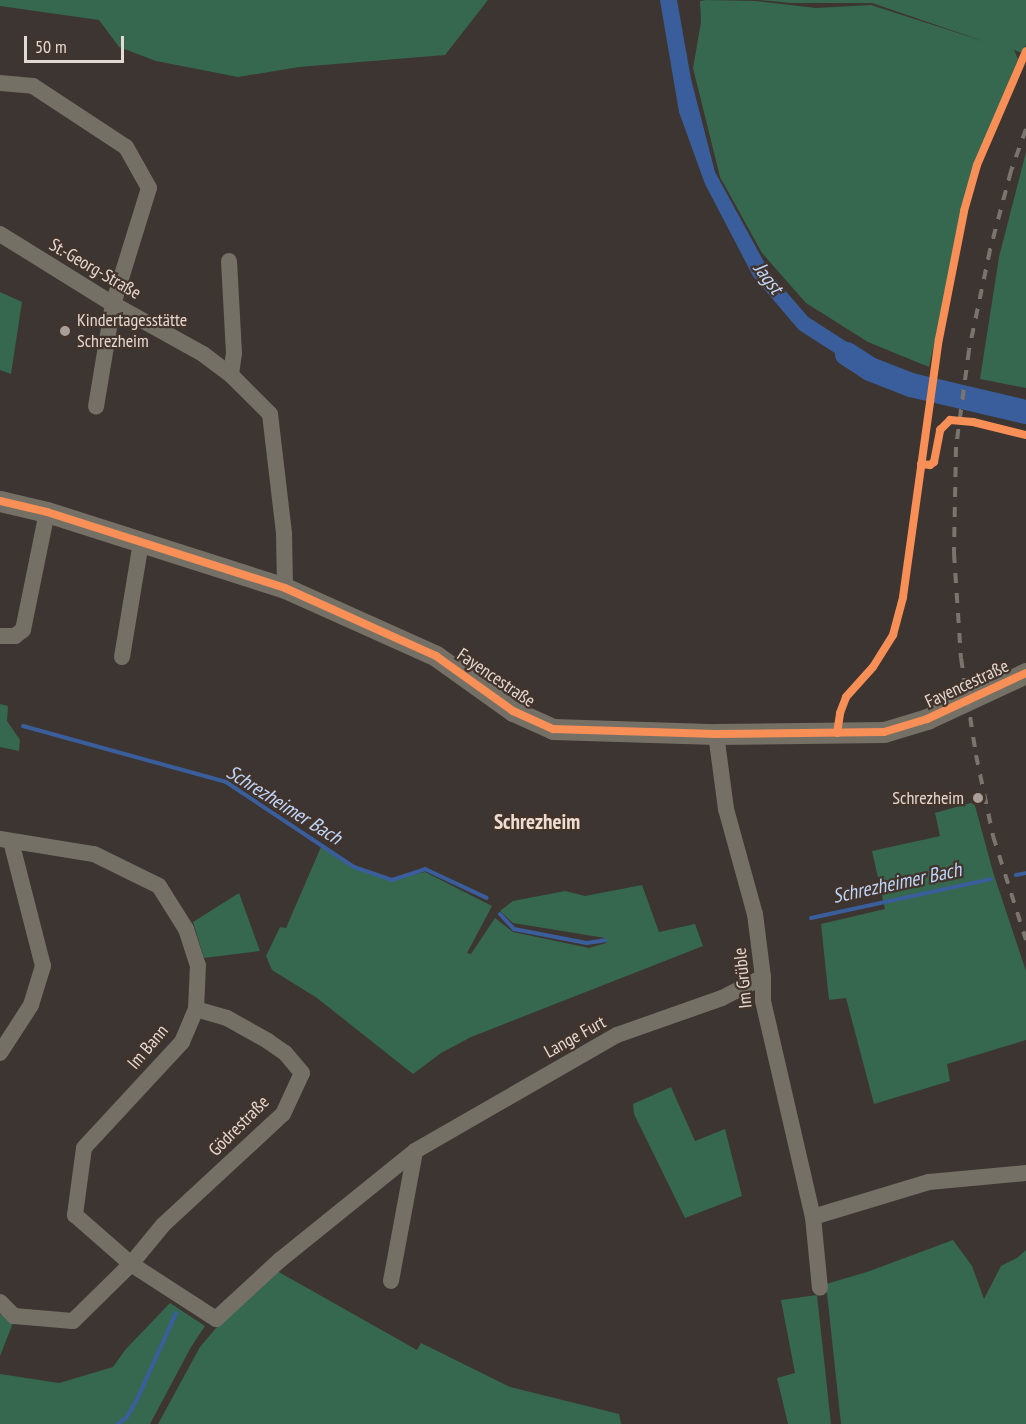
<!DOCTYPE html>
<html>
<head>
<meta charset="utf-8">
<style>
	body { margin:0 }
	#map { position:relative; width:1026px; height:1424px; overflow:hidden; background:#3d3531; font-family:"PT Sans Narrow",sans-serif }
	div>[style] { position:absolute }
	.green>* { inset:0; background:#36674f }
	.water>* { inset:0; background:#3a5e9c }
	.stream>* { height:4px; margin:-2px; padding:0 2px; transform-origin:2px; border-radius:2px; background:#3a5e9c }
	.river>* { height:24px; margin:-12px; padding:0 12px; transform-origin:12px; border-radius:12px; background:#3a5e9c }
	.minor>* { height:16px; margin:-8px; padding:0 8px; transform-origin:8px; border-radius:8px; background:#747065 }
	.tertiary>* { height:21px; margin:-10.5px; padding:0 10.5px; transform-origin:10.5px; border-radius:10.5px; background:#747065 }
	.rail>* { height:4px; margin-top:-2px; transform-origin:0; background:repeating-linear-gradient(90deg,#79746d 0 10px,transparent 0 20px) }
	.cycleway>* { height:8px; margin:-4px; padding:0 4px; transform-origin:4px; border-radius:4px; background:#f78f57 }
	.dots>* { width:16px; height:16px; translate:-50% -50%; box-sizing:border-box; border:3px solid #43342b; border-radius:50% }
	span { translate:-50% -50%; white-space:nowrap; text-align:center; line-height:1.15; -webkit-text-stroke:4.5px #43342b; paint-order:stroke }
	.street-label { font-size:18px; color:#e3d9d4 }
	.poi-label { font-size:18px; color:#e3d9d4 }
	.left { translate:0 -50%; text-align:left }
	.right { translate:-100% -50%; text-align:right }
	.water-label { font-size:20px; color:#bdd5fc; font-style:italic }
	.quarter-label { font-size:21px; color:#f0ddd2; font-weight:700 }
	.scale { position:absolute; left:24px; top:36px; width:100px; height:27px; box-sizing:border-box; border:3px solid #e3d9d4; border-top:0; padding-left:8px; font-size:18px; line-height:21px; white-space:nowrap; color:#e3d9d4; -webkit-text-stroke:4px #43342b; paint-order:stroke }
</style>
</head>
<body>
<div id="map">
	<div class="green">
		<div style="clip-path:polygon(0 0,488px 0,445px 55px,299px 67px,238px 77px,156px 61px,119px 47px,99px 20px,0 6px)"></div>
		<div style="clip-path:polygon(706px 0,756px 1px,816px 8px,871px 5px,986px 42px,872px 3px,791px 3px,759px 0,1026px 0,1026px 44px,1022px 53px,1014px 50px,1018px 59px,973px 168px,929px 367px,868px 342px,806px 303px,762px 253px,720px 177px,693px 68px,701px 22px,700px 1px)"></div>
		<div style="clip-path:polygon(1026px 152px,1026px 388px,980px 379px,999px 257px)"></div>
		<div style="clip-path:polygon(0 292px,22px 302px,11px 374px,0 370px)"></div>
		<div style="clip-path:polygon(0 704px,8px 706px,7px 721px,20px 740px,19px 751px,0 747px)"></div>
		<div style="clip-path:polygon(974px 802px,993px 872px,1026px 971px,1026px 1040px,947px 1064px,950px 1081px,874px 1104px,846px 998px,829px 1000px,821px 924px,885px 909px,872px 851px,940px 836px,935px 813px)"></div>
		<div style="clip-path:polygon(321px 847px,354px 867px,392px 880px,425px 872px,492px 906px,467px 953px,471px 954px,495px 918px,513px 932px,589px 948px,606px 943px,605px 938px,513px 923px,500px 911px,513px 901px,565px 891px,585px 896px,642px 885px,659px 932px,695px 924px,703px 946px,471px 1037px,441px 1053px,413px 1074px,317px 998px,272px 970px,266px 956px,280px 927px,286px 928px)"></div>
		<div style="clip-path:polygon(239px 893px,260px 951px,204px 958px,193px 922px)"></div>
		<div style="clip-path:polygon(671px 1087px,695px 1141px,725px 1129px,742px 1196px,685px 1218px,634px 1114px,633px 1104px)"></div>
		<div style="clip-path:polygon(953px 1240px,972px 1266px,984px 1299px,1001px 1266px,1017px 1258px,1026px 1250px,1026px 1424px,841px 1424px,826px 1284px,867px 1272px)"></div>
		<div style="clip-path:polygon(277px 1271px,417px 1350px,421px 1343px,510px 1387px,619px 1414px,621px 1424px,158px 1424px,200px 1347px,216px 1328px)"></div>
		<div style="clip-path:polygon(817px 1295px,831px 1424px,788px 1424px,777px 1378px,795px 1373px,781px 1300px)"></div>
		<div style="clip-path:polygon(170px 1303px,205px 1326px,191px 1347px,150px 1424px,0 1424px,0 1374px,59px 1383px,113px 1367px,125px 1350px)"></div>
		<div style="clip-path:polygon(0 1314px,13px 1323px,0 1356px)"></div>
	</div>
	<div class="water">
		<div style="clip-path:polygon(660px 0,677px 0,691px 79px,715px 172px,770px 273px,808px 317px,875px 360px,874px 378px,799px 330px,753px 276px,705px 184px,679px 112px)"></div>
	</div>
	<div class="stream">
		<div style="left:23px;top:726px;width:211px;rotate:15.4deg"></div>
		<div style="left:226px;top:782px;width:154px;rotate:33.6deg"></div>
		<div style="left:354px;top:867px;width:40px;rotate:18.9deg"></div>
		<div style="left:392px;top:880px;width:35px;rotate:-18deg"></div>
		<div style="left:425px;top:869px;width:68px;rotate:25.1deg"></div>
		<div style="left:1016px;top:875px;width:10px;rotate:-11deg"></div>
		<div style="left:500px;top:914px;width:21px;rotate:47deg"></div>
		<div style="left:514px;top:929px;width:74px;rotate:10.9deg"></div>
		<div style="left:587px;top:943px;width:18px;rotate:-9deg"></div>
		<div style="left:811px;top:918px;width:184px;rotate:-12.2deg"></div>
		<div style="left:118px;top:1424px;width:11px;rotate:-38deg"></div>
		<div style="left:127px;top:1417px;width:25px;rotate:-61deg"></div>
		<div style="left:139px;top:1395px;width:90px;rotate:-65.7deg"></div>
	</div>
	<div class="river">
		<div style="left:847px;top:354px;width:27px;rotate:33deg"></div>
		<div style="left:870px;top:369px;width:44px;rotate:21.3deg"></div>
		<div style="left:911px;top:385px;width:118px;rotate:13.2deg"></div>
	</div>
	<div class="minor">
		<div style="left:0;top:83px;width:33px;rotate:5deg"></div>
		<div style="left:33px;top:86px;width:111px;rotate:33.3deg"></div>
		<div style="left:126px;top:147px;width:47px;rotate:60.7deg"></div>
		<div style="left:149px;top:188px;width:121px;rotate:107.2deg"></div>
		<div style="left:113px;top:304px;width:104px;rotate:99.4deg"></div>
		<div style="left:0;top:234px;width:133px;rotate:31.8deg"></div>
		<div style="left:113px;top:304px;width:103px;rotate:29.1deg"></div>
		<div style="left:203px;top:354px;width:35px;rotate:37deg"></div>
		<div style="left:231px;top:375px;width:55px;rotate:45deg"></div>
		<div style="left:270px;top:414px;width:121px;rotate:83.3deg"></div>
		<div style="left:284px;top:534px;width:54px;rotate:88.9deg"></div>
		<div style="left:229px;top:261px;width:92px;rotate:86.9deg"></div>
		<div style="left:234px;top:353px;width:22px;rotate:98deg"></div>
		<div style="left:0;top:636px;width:15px"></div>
		<div style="left:15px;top:636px;width:10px;rotate:-37deg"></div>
		<div style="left:23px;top:630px;width:120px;rotate:-78.5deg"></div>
		<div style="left:122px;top:657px;width:117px;rotate:-80.6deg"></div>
		<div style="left:716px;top:734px;width:76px;rotate:82.4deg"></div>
		<div style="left:726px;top:809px;width:109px;rotate:74.6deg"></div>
		<div style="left:755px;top:914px;width:64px;rotate:82.8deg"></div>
		<div style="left:763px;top:977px;width:24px;rotate:90deg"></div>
		<div style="left:763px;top:1001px;width:222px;rotate:77deg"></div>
		<div style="left:813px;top:1217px;width:71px;rotate:84.4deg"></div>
		<div style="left:0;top:839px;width:95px;rotate:9.1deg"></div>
		<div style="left:94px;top:854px;width:72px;rotate:26.2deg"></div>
		<div style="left:159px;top:886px;width:51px;rotate:57.9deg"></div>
		<div style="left:186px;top:929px;width:38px;rotate:72deg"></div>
		<div style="left:198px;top:965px;width:44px;rotate:92.6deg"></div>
		<div style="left:196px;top:1009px;width:36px;rotate:113deg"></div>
		<div style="left:182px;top:1042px;width:144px;rotate:132.8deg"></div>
		<div style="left:84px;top:1148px;width:68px;rotate:97.7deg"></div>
		<div style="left:75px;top:1215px;width:74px;rotate:41.2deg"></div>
		<div style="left:131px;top:1264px;width:101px;rotate:32.9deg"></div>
		<div style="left:216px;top:1319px;width:87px;rotate:-42.7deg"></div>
		<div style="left:280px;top:1260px;width:174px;rotate:-38.9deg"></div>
		<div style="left:415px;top:1151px;width:233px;rotate:-29.9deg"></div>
		<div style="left:617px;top:1035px;width:111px;rotate:-19.4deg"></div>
		<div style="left:722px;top:998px;width:46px;rotate:-27.1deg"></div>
		<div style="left:0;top:1053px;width:57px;rotate:-57.1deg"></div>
		<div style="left:31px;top:1005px;width:41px;rotate:-72.9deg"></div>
		<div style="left:43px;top:966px;width:129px;rotate:-104.4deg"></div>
		<div style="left:813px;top:1217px;width:121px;rotate:-16.8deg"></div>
		<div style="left:929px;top:1182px;width:97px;rotate:-5.3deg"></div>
		<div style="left:391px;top:1281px;width:132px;rotate:-79.5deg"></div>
		<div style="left:0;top:1302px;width:20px;rotate:45deg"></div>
		<div style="left:14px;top:1316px;width:59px;rotate:4.8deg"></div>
		<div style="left:73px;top:1321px;width:81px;rotate:-44.5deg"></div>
		<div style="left:131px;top:1264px;width:50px;rotate:-50.6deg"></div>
		<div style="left:163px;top:1225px;width:163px;rotate:-42.8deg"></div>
		<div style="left:283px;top:1114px;width:45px;rotate:-65.1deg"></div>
		<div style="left:302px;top:1073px;width:26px;rotate:-130deg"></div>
		<div style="left:285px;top:1053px;width:21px;rotate:-145deg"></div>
		<div style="left:268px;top:1041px;width:47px;rotate:-150.7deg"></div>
		<div style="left:227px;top:1018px;width:32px;rotate:-164deg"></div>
	</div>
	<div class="tertiary">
		<div style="left:0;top:501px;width:48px;rotate:13.2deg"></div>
		<div style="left:47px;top:512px;width:250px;rotate:17.7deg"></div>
		<div style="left:285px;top:588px;width:166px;rotate:24.2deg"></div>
		<div style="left:436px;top:656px;width:95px;rotate:35.5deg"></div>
		<div style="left:513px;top:711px;width:44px;rotate:24.2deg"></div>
		<div style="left:553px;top:729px;width:163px;rotate:1.8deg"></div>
		<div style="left:716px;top:734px;width:168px;rotate:-0.7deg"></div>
		<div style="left:884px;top:732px;width:45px;rotate:-16.8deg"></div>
		<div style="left:927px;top:719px;width:109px;rotate:-24.9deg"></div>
	</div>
	<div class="rail">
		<div style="left:1026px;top:129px;width:45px;rotate:109.7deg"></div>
		<div style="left:1011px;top:171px;width:82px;rotate:104.9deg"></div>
		<div style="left:990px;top:250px;width:102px;rotate:101.9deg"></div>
		<div style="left:969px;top:350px;width:98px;rotate:97.6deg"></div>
		<div style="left:956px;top:447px;width:106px;rotate:91.1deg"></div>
		<div style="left:954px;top:553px;width:105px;rotate:86.2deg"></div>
		<div style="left:961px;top:658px;width:98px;rotate:81.2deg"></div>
		<div style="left:976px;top:755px;width:83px;rotate:78.1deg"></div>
		<div style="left:993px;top:836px;width:109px;rotate:72.4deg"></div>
	</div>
	<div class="cycleway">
		<div style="left:921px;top:464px;width:9px;rotate:6deg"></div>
		<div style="left:930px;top:465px;width:5px;rotate:-37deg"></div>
		<div style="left:934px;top:462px;width:33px;rotate:-79deg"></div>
		<div style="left:940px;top:430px;width:14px;rotate:-45deg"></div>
		<div style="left:950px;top:420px;width:23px;rotate:5deg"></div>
		<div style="left:973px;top:422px;width:55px;rotate:13.8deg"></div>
		<div style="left:0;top:501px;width:48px;rotate:13.2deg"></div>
		<div style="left:47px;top:512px;width:250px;rotate:17.7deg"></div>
		<div style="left:285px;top:588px;width:166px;rotate:24.2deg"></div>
		<div style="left:436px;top:656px;width:95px;rotate:35.5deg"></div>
		<div style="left:513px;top:711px;width:44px;rotate:24.2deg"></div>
		<div style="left:553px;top:729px;width:163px;rotate:1.8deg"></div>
		<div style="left:716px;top:734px;width:168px;rotate:-0.7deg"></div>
		<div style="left:884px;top:732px;width:45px;rotate:-16.8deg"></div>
		<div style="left:927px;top:719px;width:109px;rotate:-24.9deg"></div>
		<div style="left:837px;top:733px;width:20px;rotate:-81deg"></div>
		<div style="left:840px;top:713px;width:17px;rotate:-69deg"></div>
		<div style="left:846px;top:697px;width:40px;rotate:-48deg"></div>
		<div style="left:873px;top:667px;width:38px;rotate:-58deg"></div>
		<div style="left:893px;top:635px;width:39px;rotate:-75deg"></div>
		<div style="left:903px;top:597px;width:260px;rotate:-82.1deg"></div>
		<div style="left:939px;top:339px;width:130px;rotate:-78.9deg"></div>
		<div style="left:964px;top:211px;width:48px;rotate:-74.2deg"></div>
		<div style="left:977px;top:165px;width:124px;rotate:-66.7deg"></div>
	</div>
	<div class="dots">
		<div style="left:65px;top:331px;background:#a9a09b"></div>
		<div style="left:978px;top:798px;background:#a9a09b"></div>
	</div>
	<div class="street-label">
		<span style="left:95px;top:269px;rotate:30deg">St.-Georg-Straße</span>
		<span style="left:496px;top:678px;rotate:34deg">Fayencestraße</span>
		<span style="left:967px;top:684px;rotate:-25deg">Fayencestraße</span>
		<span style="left:743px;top:978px;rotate:-96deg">Im Grüble</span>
		<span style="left:575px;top:1037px;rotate:-29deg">Lange Furt</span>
		<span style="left:148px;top:1047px;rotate:-50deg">Im Bann</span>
		<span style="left:239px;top:1126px;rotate:-45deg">Gödrestraße</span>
	</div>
	<div class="poi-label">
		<span class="left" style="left:77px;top:331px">Kindertagesstätte<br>Schrezheim</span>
		<span class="right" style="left:964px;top:798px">Schrezheim</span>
	</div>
	<div class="water-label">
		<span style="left:768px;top:278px;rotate:53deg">Jagst</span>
		<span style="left:284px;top:805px;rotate:32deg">Schrezheimer Bach</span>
		<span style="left:897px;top:883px;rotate:-12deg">Schrezheimer Bach</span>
	</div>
	<div class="quarter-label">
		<span style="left:537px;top:822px">Schrezheim</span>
	</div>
	<div class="scale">50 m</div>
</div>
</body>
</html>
